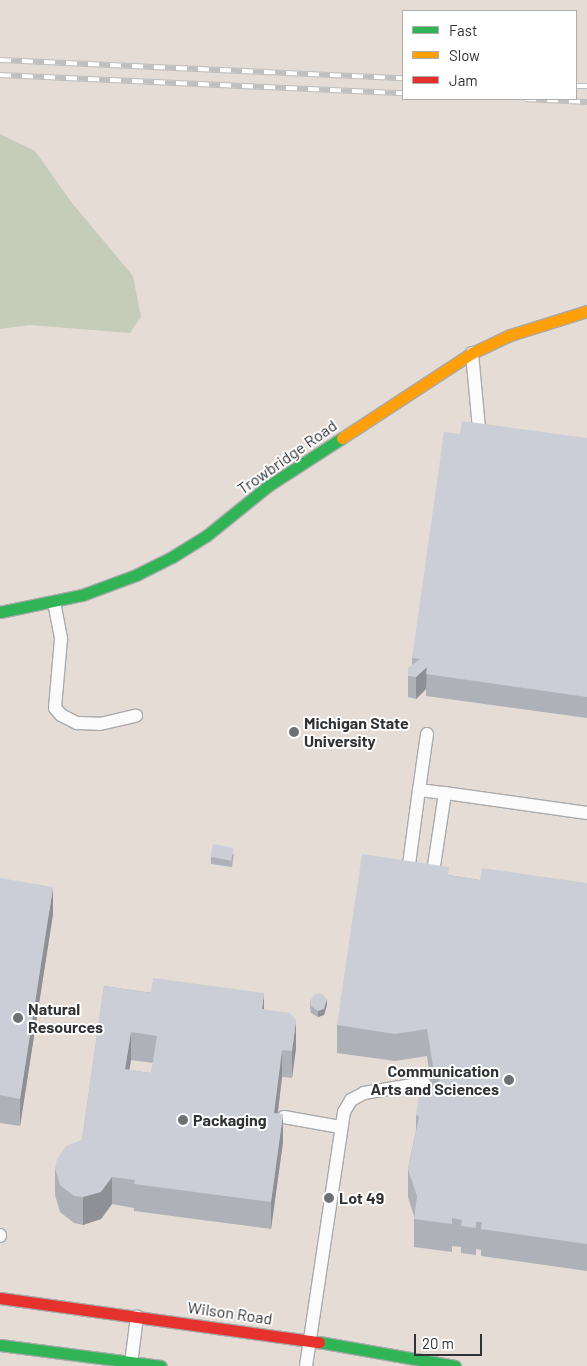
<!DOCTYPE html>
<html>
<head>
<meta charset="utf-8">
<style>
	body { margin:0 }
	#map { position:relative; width:587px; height:1366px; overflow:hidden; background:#e3e4e8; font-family:Barlow,sans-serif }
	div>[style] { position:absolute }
	.education>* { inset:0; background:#e5ddd5 }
	.green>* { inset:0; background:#c6ccba }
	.roads { filter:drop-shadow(1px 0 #a9aaad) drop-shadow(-1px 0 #a9aaad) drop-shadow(0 1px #a9aaad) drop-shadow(0 -1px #a9aaad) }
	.lane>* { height:12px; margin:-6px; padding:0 6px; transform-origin:6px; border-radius:6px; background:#fbfbfc }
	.fast>* { height:11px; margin:-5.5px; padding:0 5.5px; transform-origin:5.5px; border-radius:5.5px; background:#30b455 }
	.slow>* { height:11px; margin:-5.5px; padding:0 5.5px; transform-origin:5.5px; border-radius:5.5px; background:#ff9f0a }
	.jam>* { height:11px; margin:-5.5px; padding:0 5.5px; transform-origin:5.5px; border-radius:5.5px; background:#e5322d }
	.rail>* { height:5.5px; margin-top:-2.75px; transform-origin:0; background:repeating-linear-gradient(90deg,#fff 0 11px,#bebfbf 0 22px); box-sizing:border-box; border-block:1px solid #bebfbf }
	.wall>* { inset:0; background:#afb1b9 }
	.shaded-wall>* { inset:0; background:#8e9096 }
	.building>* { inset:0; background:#cbced7; transform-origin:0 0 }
	.dots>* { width:14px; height:14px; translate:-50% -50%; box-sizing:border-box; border:2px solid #fff; border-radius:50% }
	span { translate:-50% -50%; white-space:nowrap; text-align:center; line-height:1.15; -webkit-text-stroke:4px #fff; paint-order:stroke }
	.street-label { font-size:16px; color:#313235 }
	.poi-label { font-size:16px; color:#313235; font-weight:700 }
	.left { translate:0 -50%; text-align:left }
	.right { translate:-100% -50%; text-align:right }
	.legend { position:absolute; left:402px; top:10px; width:175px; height:90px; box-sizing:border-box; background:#fff; border:1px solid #adadae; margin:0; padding:6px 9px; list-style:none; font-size:15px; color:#313235 }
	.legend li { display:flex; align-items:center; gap:10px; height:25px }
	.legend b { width:25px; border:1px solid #adadae }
	.scale { position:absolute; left:414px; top:1334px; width:68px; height:22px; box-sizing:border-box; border:2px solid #313235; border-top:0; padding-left:6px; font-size:15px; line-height:18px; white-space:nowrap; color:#313235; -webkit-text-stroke:4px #fff; paint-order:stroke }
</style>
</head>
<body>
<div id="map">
	<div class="education">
		<div style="clip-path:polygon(evenodd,0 0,587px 0,587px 1366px,0 1366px,0 0,403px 11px,576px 11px,576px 99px,403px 99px,403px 11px)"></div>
	</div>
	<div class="green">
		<div style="clip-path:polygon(0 134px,35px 151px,72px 203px,133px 276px,141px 317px,130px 333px,29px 325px,0 329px)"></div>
	</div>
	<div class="roads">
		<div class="lane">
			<div style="left:472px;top:353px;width:87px;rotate:84.7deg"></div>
			<div style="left:54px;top:602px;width:38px;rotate:79deg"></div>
			<div style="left:61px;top:639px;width:69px;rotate:95deg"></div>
			<div style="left:55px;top:708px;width:9px;rotate:49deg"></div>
			<div style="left:61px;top:715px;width:18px;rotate:27deg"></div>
			<div style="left:77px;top:723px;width:23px;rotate:2deg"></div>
			<div style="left:100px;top:724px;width:37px;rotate:-13deg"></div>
			<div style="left:427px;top:734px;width:57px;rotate:98.1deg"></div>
			<div style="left:419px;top:790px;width:26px;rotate:7deg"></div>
			<div style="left:408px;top:872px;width:83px;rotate:-82.4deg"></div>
			<div style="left:432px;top:879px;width:87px;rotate:-81.4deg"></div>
			<div style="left:445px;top:793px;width:143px;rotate:8deg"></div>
			<div style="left:284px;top:1117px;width:57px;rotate:10.1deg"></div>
			<div style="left:0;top:1235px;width:1px;rotate:90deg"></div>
			<div style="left:131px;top:1364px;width:48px;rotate:-82.9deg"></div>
			<div style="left:306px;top:1366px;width:257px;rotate:-81.5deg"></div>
			<div style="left:344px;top:1112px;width:14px;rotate:-60deg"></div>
			<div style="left:351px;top:1100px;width:15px;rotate:-28deg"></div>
			<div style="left:364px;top:1093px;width:61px;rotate:-9.5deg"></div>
		</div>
		<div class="fast">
			<div style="left:0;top:612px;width:84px;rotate:-11.7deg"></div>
			<div style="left:82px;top:595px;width:58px;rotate:-20.3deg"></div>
			<div style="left:136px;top:575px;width:40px;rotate:-26.6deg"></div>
			<div style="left:172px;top:557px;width:40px;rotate:-32deg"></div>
			<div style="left:206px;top:536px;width:80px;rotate:-38.9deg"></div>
			<div style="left:268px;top:486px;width:88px;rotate:-33deg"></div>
			<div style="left:319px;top:1342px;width:138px;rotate:10deg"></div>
			<div style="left:0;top:1345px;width:162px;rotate:7.4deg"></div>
		</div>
		<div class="slow">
			<div style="left:342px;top:438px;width:155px;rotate:-33.2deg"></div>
			<div style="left:472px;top:353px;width:42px;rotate:-25.3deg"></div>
			<div style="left:510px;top:335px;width:81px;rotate:-17.3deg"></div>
		</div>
		<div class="jam">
			<div style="left:0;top:1298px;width:322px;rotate:7.9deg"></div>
		</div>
	</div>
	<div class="rail">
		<div style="left:0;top:60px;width:403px;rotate:2.6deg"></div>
		<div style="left:0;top:75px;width:403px;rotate:2.6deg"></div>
		<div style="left:576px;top:86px;width:11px"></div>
		<div style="left:525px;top:99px;width:62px;rotate:2.8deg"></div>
	</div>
	<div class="wall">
		<div style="clip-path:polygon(460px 434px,587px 438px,587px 718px,426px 696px,426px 689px,416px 699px,408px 697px,408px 668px,412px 666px,412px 658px)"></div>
		<div style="clip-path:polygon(234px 854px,232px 867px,211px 864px,211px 857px)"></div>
		<div style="clip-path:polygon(449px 875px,480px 880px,587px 883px,587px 1271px,481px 1256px,481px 1250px,476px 1249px,476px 1255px,461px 1253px,461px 1247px,452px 1246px,452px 1252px,414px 1247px,414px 1216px,408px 1197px,408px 1169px,416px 1130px,416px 1115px,431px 1087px,427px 1056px,395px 1061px,337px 1053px,337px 1025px)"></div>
		<div style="clip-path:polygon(0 878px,53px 914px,20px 1126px,0 1123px)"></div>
		<div style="clip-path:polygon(evenodd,104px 986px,264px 1009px,296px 1048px,292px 1078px,282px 1077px,278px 1114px,283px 1142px,271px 1229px,134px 1211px,134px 1208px,112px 1204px,101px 1219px,83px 1225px,74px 1223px,60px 1212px,55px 1195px,55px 1168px,82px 1140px,104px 986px,131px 1060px,153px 1063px,151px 1073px,129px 1070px,131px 1060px)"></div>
		<div style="clip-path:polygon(310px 1001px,327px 1005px,324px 1015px,318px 1017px,311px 1013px,310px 1007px)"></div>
	</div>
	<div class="shaded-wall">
		<div style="clip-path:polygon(427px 667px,426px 689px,416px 699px,416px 677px)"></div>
		<div style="clip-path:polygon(53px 887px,53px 914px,20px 1126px,20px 1099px)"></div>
		<div style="clip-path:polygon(264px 993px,264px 1021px,262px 1009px)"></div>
		<div style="clip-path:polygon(327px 999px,327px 1005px,324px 1015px,318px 1017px,318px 1011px)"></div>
		<div style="clip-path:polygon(296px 1020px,296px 1048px,292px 1078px,292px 1051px)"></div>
		<div style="clip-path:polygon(131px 1032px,131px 1060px,125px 1097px,125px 1069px)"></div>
		<div style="clip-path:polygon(282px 1050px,282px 1077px,274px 1141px,274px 1113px)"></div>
		<div style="clip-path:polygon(283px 1114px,283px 1142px,271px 1229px,271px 1202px)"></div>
		<div style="clip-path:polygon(112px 1177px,112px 1204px,101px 1219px,83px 1225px,83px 1197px)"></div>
	</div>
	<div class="building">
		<div style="clip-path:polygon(462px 421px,587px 438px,587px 697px,426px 674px,427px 667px,416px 677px,408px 676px,408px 668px,420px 659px,412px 658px,444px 432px,460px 434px)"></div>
		<div style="left:213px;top:844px;width:21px;height:13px;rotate:11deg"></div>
		<div style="clip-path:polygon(362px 854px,449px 867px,448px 875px,480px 880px,482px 868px,587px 883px,587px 1244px,481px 1229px,482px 1222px,476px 1222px,476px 1228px,461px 1226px,462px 1220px,452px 1218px,452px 1224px,414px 1219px,417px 1196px,408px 1169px,419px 1117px,416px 1115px,420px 1088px,439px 1086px,440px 1073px,434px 1072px,427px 1029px,395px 1034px,337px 1025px)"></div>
		<div style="clip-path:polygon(0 878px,53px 887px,20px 1099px,0 1095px)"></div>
		<div style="clip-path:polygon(evenodd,153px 978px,264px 993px,262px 1009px,290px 1013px,296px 1020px,292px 1051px,282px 1050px,274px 1113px,283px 1114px,271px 1202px,134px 1184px,135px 1180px,112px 1177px,101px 1192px,83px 1197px,74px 1196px,60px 1185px,55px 1168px,57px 1159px,66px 1146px,82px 1140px,104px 986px,151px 993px,153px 978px,131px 1032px,157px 1036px,151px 1073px,125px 1069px,131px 1032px)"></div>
		<div style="clip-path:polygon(321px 993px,327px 999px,324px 1009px,318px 1011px,311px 1006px,310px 1001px,315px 994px)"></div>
	</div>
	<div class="dots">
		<div style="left:294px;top:732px;background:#6f7074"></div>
		<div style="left:18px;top:1018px;background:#6f7074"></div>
		<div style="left:509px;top:1080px;background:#6f7074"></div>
		<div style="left:183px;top:1120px;background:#6f7074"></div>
		<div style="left:329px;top:1198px;background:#6f7074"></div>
	</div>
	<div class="street-label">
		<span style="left:287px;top:457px;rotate:-35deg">Trowbridge Road</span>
		<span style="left:230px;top:1313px;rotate:8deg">Wilson Road</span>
	</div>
	<div class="poi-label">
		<span class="left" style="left:304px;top:732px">Michigan State<br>University</span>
		<span class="left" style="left:28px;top:1018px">Natural<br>Resources</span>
		<span class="right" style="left:499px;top:1080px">Communication<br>Arts and Sciences</span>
		<span class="left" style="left:193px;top:1120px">Packaging</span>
		<span class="left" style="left:339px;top:1198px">Lot 49</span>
	</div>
	<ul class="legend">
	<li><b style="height:6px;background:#30b455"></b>Fast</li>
	<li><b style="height:6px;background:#ff9f0a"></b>Slow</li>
	<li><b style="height:6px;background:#e5322d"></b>Jam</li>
	</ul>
	<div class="scale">20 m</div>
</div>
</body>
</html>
